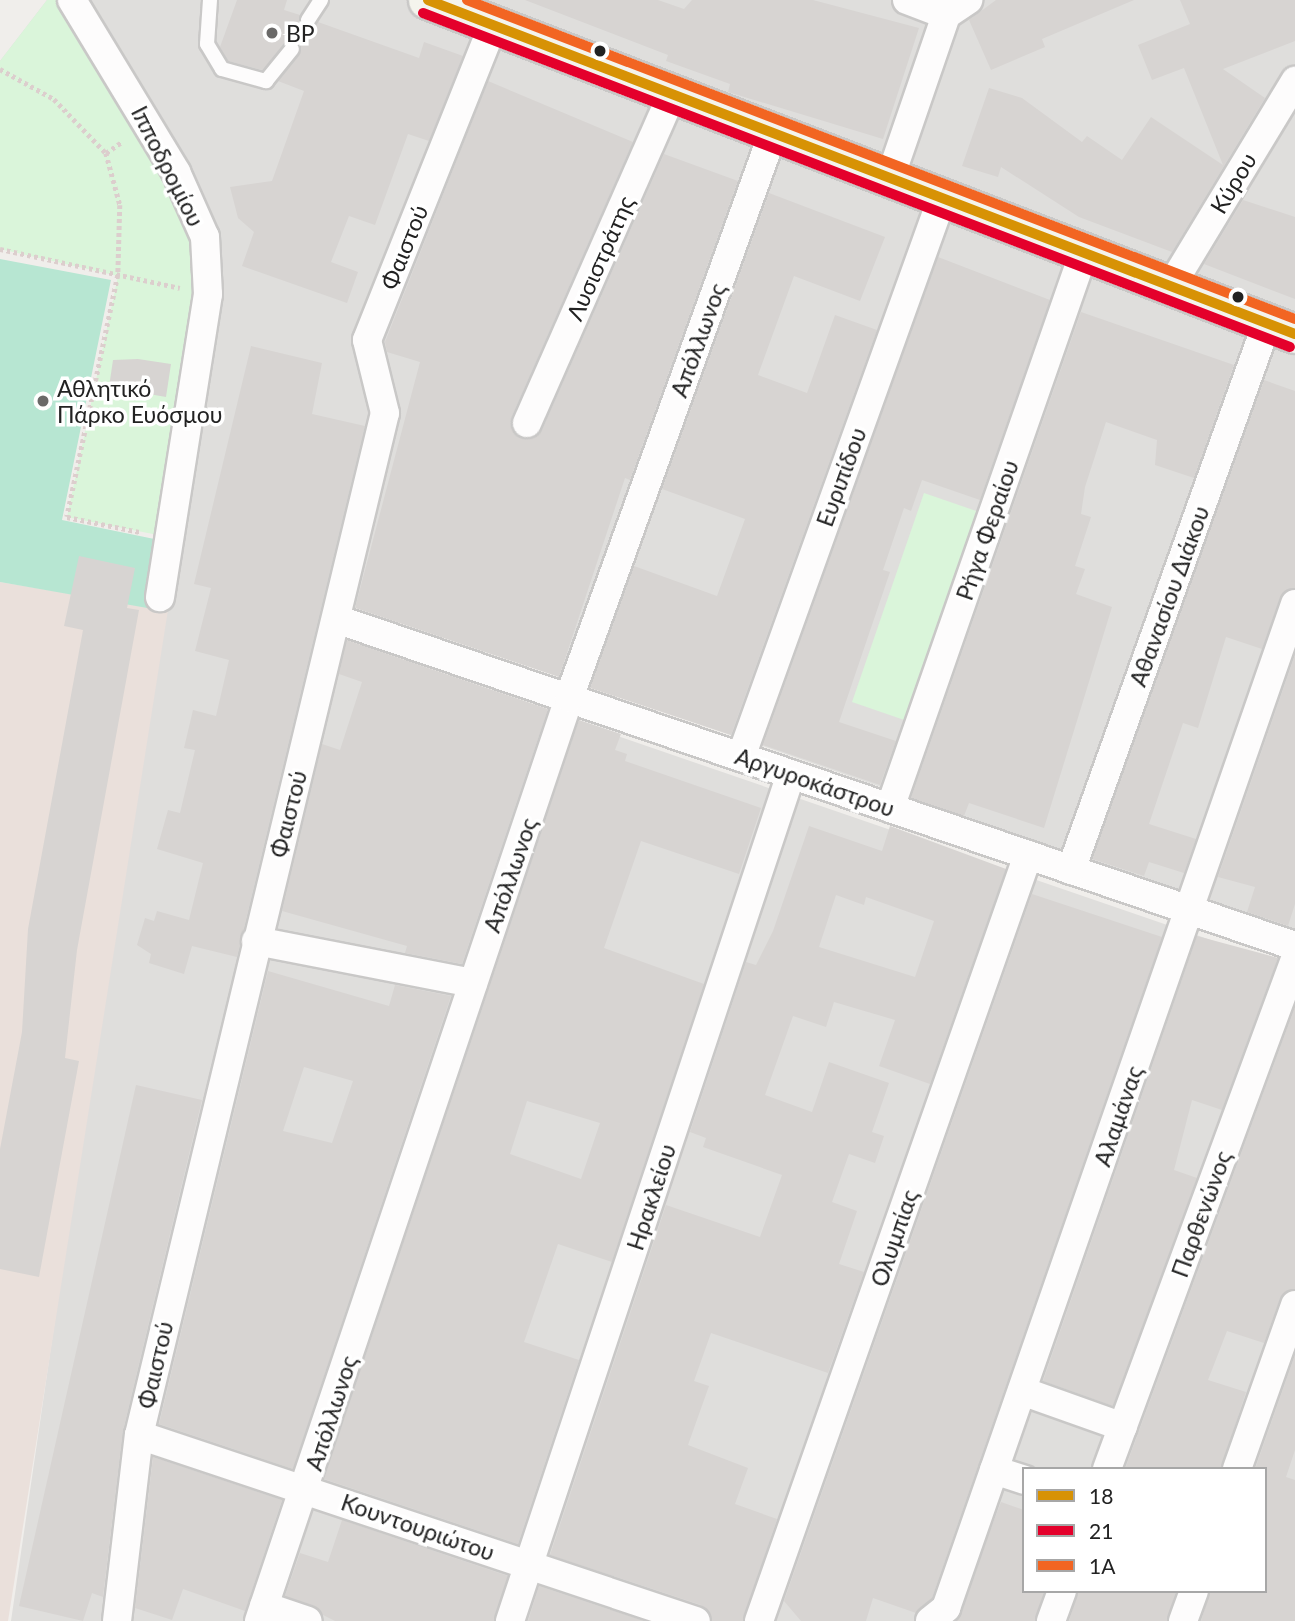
<!DOCTYPE html>
<html>
<head>
<meta charset="utf-8">
<style>
	body { margin:0 }
	#map { position:relative; width:1295px; height:1621px; overflow:hidden; background:#f0eeeb; font-family:Lato,sans-serif }
	div>[style] { position:absolute }
	.residential>* { inset:0; background:#dfdedc }
	.military>* { inset:0; background:#eae0db }
	.park>* { inset:0; background:#daf5da; transform-origin:0 0 }
	.pitch>* { inset:0; background:#b7e6d2 }
	.building>* { inset:0; background:#d7d4d2 }
	.path>* { height:4.5px; margin-top:-2.25px; transform-origin:0; background:repeating-linear-gradient(90deg,#dccecd 0 3.5px,transparent 0 7px) }
	.roads { filter:drop-shadow(2px 0 #c9c8c7) drop-shadow(-2px 0 #c9c8c7) drop-shadow(0 2px #c9c8c7) drop-shadow(0 -2px #c9c8c7) }
	.lane>* { height:14px; margin:-7px; padding:0 7px; transform-origin:7px; border-radius:7px; background:#fdfcfc }
	.street>* { height:28px; margin:-14px; padding:0 14px; transform-origin:14px; border-radius:14px; background:#fdfcfc }
	.secondary>* { height:38px; margin:-19px; padding:0 19px; transform-origin:19px; border-radius:19px; background:#f4f4ed }
	.bus-1>* { height:10px; margin:-5px; padding:0 5px; transform-origin:5px; border-radius:5px; background:#d79205 }
	.bus-2>* { height:10px; margin:-5px; padding:0 5px; transform-origin:5px; border-radius:5px; background:#e4002b }
	.bus-3>* { height:10px; margin:-5px; padding:0 5px; transform-origin:5px; border-radius:5px; background:#f26522 }
	.dots>* { width:19px; height:19px; translate:-50% -50%; box-sizing:border-box; border:4px solid #fff; border-radius:50% }
	span { translate:-50% -50%; white-space:nowrap; text-align:center; line-height:1.15; -webkit-text-stroke:7px #fff; paint-order:stroke }
	.poi-label { font-size:23px; color:#222 }
	.left { translate:0 -50%; text-align:left }
	.street-label { font-size:23px; color:#222 }
	.legend { position:absolute; left:1022px; top:1467px; width:245px; height:126px; box-sizing:border-box; background:#fff; border:2px solid #a7a7a7; margin:0; padding:9px 12px; list-style:none; font-size:21px; color:#222 }
	.legend li { display:flex; align-items:center; gap:14px; height:35px }
	.legend b { width:35px; border:2px solid #a7a7a7 }
</style>
</head>
<body>
<div id="map">
	<div class="residential">
		<div style="clip-path:polygon(evenodd,47px 0,1295px 0,1295px 931px,331px 596px,321px 634px,1295px 969px,1295px 1621px,11px 1621px,157px 621px,216px 295px,0 61px,47px 0,1024px 1469px,1265px 1469px,1265px 1591px,1024px 1591px,1024px 1469px)"></div>
	</div>
	<div class="military">
		<div style="clip-path:polygon(0 582px,168px 610px,8px 1621px,0 1621px)"></div>
	</div>
	<div class="park">
		<div style="clip-path:polygon(47px 0,72px 0,205px 237px,168px 537px,67px 517px,118px 276px,0 249px,0 61px)"></div>
		<div style="left:924px;top:493px;width:56px;height:221px;rotate:19deg"></div>
	</div>
	<div class="pitch">
		<div style="clip-path:polygon(0 259px,111px 280px,62px 520px,164px 541px,153px 609px,0 582px)"></div>
	</div>
	<div class="building">
		<div style="clip-path:polygon(237px 0,287px 0,284px 10px,300px 15px,303px 28px,318px 22px,419px 58px,424px 42px,463px 56px,429px 141px,408px 134px,375px 225px,349px 216px,331px 262px,358px 272px,347px 303px,242px 266px,254px 232px,238px 218px,230px 187px,272px 181px,304px 91px,278px 81px,301px 51px,294px 40px,262px 70px,228px 61px,220px 47px)"></div>
		<div style="clip-path:polygon(525px 0,658px 0,684px 9px,692px 0,813px 0,919px 28px,883px 139px,728px 92px,730px 84px,666px 61px,668px 55px)"></div>
		<div style="clip-path:polygon(996px 0,1134px 0,1042px 39px,1045px 47px,991px 70px,969px 20px)"></div>
		<div style="clip-path:polygon(1180px 0,1295px 0,1295px 41px,1223px 69px,1265px 98px,1172px 252px,1079px 217px,1001px 167px,998px 177px,962px 166px,989px 88px,1022px 98px,1082px 142px,1087px 136px,1122px 160px,1151px 117px,1223px 165px,1184px 68px,1152px 80px,1138px 45px,1190px 24px)"></div>
		<div style="clip-path:polygon(488px 81px,633px 142px,512px 416px,521px 438px,542px 430px,664px 154px,738px 181px,630px 480px,625px 478px,559px 677px,355px 608px,420px 362px,387px 352px,385px 342px)"></div>
		<div style="clip-path:polygon(769px 193px,885px 237px,860px 301px,794px 276px,758px 375px,807px 393px,835px 315px,877px 330px,731px 735px,590px 688px,634px 566px,717px 596px,745px 519px,662px 489px)"></div>
		<div style="clip-path:polygon(1243px 200px,1295px 217px,1295px 299px,1204px 264px)"></div>
		<div style="clip-path:polygon(938px 257px,1050px 300px,980px 500px,922px 480px,911px 511px,904px 508px,883px 570px,890px 572px,839px 722px,896px 741px,880px 785px,763px 745px)"></div>
		<div style="clip-path:polygon(1081px 312px,1234px 365px,1194px 478px,1155px 465px,1157px 440px,1106px 422px,1085px 487px,1081px 514px,1091px 517px,1075px 566px,1085px 569px,1076px 594px,1112px 607px,1044px 828px,969px 803px,964px 816px,911px 798px)"></div>
		<div style="clip-path:polygon(251px 346px,322px 363px,312px 414px,365px 426px,237px 957px,192px 946px,184px 974px,149px 963px,151px 954px,137px 945px,145px 918px,154px 921px,157px 911px,189px 920px,203px 863px,157px 849px,168px 810px,180px 813px,195px 750px,184px 748px,193px 710px,216px 716px,229px 660px,195px 651px,211px 588px,194px 584px)"></div>
		<div style="clip-path:polygon(138px 359px,171px 364px,166px 397px,109px 387px,113px 360px)"></div>
		<div style="clip-path:polygon(1264px 380px,1295px 391px,1295px 588px,1280px 598px,1262px 649px,1226px 637px,1198px 728px,1183px 723px,1149px 824px,1196px 839px,1184px 873px,1149px 862px,1144px 876px,1092px 859px)"></div>
		<div style="clip-path:polygon(79px 556px,135px 568px,127px 608px,139px 610px,77px 950px,65px 1058px,79px 1061px,39px 1277px,0 1269px,0 1149px,22px 1032px,28px 929px,83px 630px,64px 626px)"></div>
		<div style="clip-path:polygon(347px 640px,548px 709px,462px 964px,405px 953px,407px 946px,282px 911px,322px 744px,340px 750px,362px 682px,339px 674px)"></div>
		<div style="clip-path:polygon(1295px 655px,1295px 904px,1288px 926px,1247px 912px,1255px 887px,1218px 877px)"></div>
		<div style="clip-path:polygon(evenodd,579px 720px,621px 734px,615px 750px,627px 754px,625px 761px,761px 808px,739px 874px,641px 841px,604px 948px,704px 984px,612px 1262px,558px 1244px,524px 1342px,579px 1360px,518px 1544px,324px 1479px,579px 720px,527px 1101px,600px 1123px,581px 1179px,510px 1154px,527px 1101px)"></div>
		<div style="clip-path:polygon(evenodd,809px 826px,882px 851px,890px 826px,1006px 869px,930px 1084px,879px 1066px,895px 1020px,834px 1002px,826px 1027px,793px 1016px,765px 1095px,812px 1112px,829px 1062px,889px 1083px,872px 1132px,884px 1136px,875px 1163px,849px 1154px,832px 1202px,857px 1211px,839px 1264px,864px 1272px,828px 1373px,711px 1333px,694px 1381px,709px 1386px,688px 1445px,748px 1468px,735px 1504px,777px 1519px,743px 1621px,712px 1621px,701px 1605px,550px 1555px,666px 1205px,760px 1237px,782px 1175px,703px 1147px,706px 1138px,690px 1132px,746px 962px,756px 965px,773px 931px,809px 826px,836px 895px,864px 905px,866px 897px,934px 921px,915px 977px,819px 947px,836px 895px)"></div>
		<div style="clip-path:polygon(1032px 894px,1162px 937px,932px 1598px,916px 1613px,873px 1598px,866px 1621px,801px 1621px,784px 1601px)"></div>
		<div style="clip-path:polygon(1197px 936px,1278px 958px,1222px 1110px,1192px 1100px,1174px 1170px,1197px 1178px,1113px 1406px,1043px 1381px)"></div>
		<div style="clip-path:polygon(evenodd,268px 971px,389px 1006px,395px 985px,451px 996px,293px 1469px,159px 1424px,268px 971px,304px 1067px,353px 1081px,332px 1143px,283px 1131px,304px 1067px)"></div>
		<div style="clip-path:polygon(1295px 1007px,1295px 1289px,1280px 1299px,1264px 1343px,1227px 1331px,1208px 1380px,1246px 1392px,1221px 1469px,1125px 1469px)"></div>
		<div style="clip-path:polygon(136px 1085px,202px 1100px,123px 1431px,103px 1597px,92px 1593px,83px 1621px,19px 1606px)"></div>
		<div style="clip-path:polygon(1295px 1355px,1295px 1450px,1286px 1477px,1295px 1480px,1295px 1621px,1201px 1621px,1210px 1591px,1265px 1591px,1265px 1469px,1255px 1469px)"></div>
		<div style="clip-path:polygon(153px 1457px,282px 1500px,245px 1611px,183px 1589px,172px 1620px,135px 1608px)"></div>
		<div style="clip-path:polygon(1001px 1502px,1024px 1510px,1024px 1591px,1044px 1591px,1035px 1621px,956px 1621px)"></div>
		<div style="clip-path:polygon(342px 1520px,508px 1576px,494px 1621px,335px 1621px,285px 1596px,300px 1553px,328px 1562px)"></div>
		<div style="clip-path:polygon(539px 1586px,644px 1621px,528px 1621px)"></div>
		<div style="clip-path:polygon(1078px 1591px,1176px 1591px,1167px 1621px,1069px 1621px)"></div>
	</div>
	<div class="path">
		<div style="left:0;top:69px;width:62px;rotate:29.1deg"></div>
		<div style="left:54px;top:99px;width:75px;rotate:46.1deg"></div>
		<div style="left:106px;top:153px;width:54px;rotate:74.9deg"></div>
		<div style="left:120px;top:205px;width:70px;rotate:91.6deg"></div>
		<div style="left:118px;top:275px;width:247px;rotate:101.9deg"></div>
		<div style="left:67px;top:517px;width:75px;rotate:11.6deg"></div>
		<div style="left:106px;top:153px;width:19px;rotate:-35deg"></div>
		<div style="left:0;top:249px;width:184px;rotate:12.2deg"></div>
	</div>
	<div class="roads">
		<div class="lane">
			<div style="left:210px;top:0;width:44px;rotate:93.9deg"></div>
			<div style="left:207px;top:44px;width:29px;rotate:59deg"></div>
			<div style="left:222px;top:69px;width:46px;rotate:15.3deg"></div>
			<div style="left:266px;top:81px;width:41px;rotate:-50.9deg"></div>
			<div style="left:308px;top:20px;width:24px;rotate:-57deg"></div>
		</div>
		<div class="street">
			<div style="left:72px;top:0;width:201px;rotate:58.8deg"></div>
			<div style="left:176px;top:172px;width:71px;rotate:66deg"></div>
			<div style="left:205px;top:237px;width:57px;rotate:87deg"></div>
			<div style="left:208px;top:294px;width:307px;rotate:99deg"></div>
			<div style="left:907px;top:0;width:42px;rotate:21deg"></div>
			<div style="left:890px;top:178px;width:172px;rotate:-71deg"></div>
			<div style="left:946px;top:15px;width:27px;rotate:-34deg"></div>
			<div style="left:1171px;top:286px;width:240px;rotate:-58.8deg"></div>
			<div style="left:527px;top:423px;width:360px;rotate:-66.2deg"></div>
			<div style="left:336px;top:619px;width:1013px;rotate:18.83deg"></div>
			<div style="left:741px;top:757px;width:594px;rotate:-70.22deg"></div>
			<div style="left:890px;top:808px;width:589px;rotate:-70.77deg"></div>
			<div style="left:1071px;top:870px;width:581px;rotate:-70.29deg"></div>
			<div style="left:256px;top:941px;width:221px;rotate:11deg"></div>
			<div style="left:1022px;top:1391px;width:107px;rotate:19.6deg"></div>
			<div style="left:139px;top:1435px;width:587px;rotate:18.47deg"></div>
			<div style="left:1107px;top:1469px;width:544px;rotate:-69.76deg"></div>
			<div style="left:1237px;top:1469px;width:174px;rotate:-70.5deg"></div>
			<div style="left:994px;top:1470px;width:32px;rotate:18deg"></div>
			<div style="left:264px;top:1606px;width:46px;rotate:18.8deg"></div>
			<div style="left:117px;top:1621px;width:187px;rotate:-83.3deg"></div>
			<div style="left:139px;top:1435px;width:1051px;rotate:-76.47deg"></div>
			<div style="left:385px;top:413px;width:75px;rotate:-103.9deg"></div>
			<div style="left:367px;top:340px;width:339px;rotate:-68.2deg"></div>
			<div style="left:259px;top:1621px;width:974px;rotate:-71.43deg"></div>
			<div style="left:569px;top:698px;width:601px;rotate:-70.15deg"></div>
			<div style="left:510px;top:1621px;width:892px;rotate:-71.65deg"></div>
			<div style="left:759px;top:1621px;width:812px;rotate:-70.65deg"></div>
			<div style="left:930px;top:1621px;width:21px;rotate:-39deg"></div>
			<div style="left:946px;top:1608px;width:1063px;rotate:-70.83deg"></div>
			<div style="left:1051px;top:1621px;width:32px;rotate:-70deg"></div>
			<div style="left:1183px;top:1621px;width:32px;rotate:-70deg"></div>
		</div>
		<div class="secondary">
			<div style="left:428px;top:0;width:929px;rotate:21.07deg"></div>
		</div>
	</div>
	<div class="bus-1">
		<div style="left:428px;top:0;width:929px;rotate:21.07deg"></div>
	</div>
	<div class="bus-2">
		<div style="left:423px;top:13px;width:929px;rotate:21.07deg"></div>
	</div>
	<div class="bus-3">
		<div style="left:467px;top:0;width:887px;rotate:21.07deg"></div>
	</div>
	<div class="dots">
		<div style="left:272px;top:33px;background:#6a6968"></div>
		<div style="left:600px;top:51px;background:#222"></div>
		<div style="left:1238px;top:297px;background:#222"></div>
		<div style="left:43px;top:401px;background:#6a6968"></div>
	</div>
	<div class="poi-label">
		<span class="left" style="left:286px;top:33px">BP</span>
		<span class="left" style="left:57px;top:401px">Αθλητικό<br>Πάρκο Ευόσμου</span>
	</div>
	<div class="street-label">
		<span style="left:168px;top:166px;rotate:63deg">Ιπποδρομίου</span>
		<span style="left:1233px;top:183px;rotate:-59deg">Κύρου</span>
		<span style="left:404px;top:247px;rotate:-68deg">Φαιστού</span>
		<span style="left:600px;top:258px;rotate:-66deg">Λυσιστράτης</span>
		<span style="left:698px;top:340px;rotate:-70deg">Απόλλωνος</span>
		<span style="left:841px;top:477px;rotate:-70deg">Ευριπίδου</span>
		<span style="left:987px;top:530px;rotate:-71deg">Ρήγα Φεραίου</span>
		<span style="left:1169px;top:596px;rotate:-70deg">Αθανασίου Διάκου</span>
		<span style="left:815px;top:782px;rotate:19deg">Αργυροκάστρου</span>
		<span style="left:288px;top:814px;rotate:-76deg">Φαιστού</span>
		<span style="left:510px;top:875px;rotate:-71deg">Απόλλωνος</span>
		<span style="left:1118px;top:1116px;rotate:-71deg">Αλαμάνας</span>
		<span style="left:651px;top:1197px;rotate:-72deg">Ηρακλείου</span>
		<span style="left:1201px;top:1214px;rotate:-70deg">Παρθενώνος</span>
		<span style="left:894px;top:1238px;rotate:-71deg">Ολυμπίας</span>
		<span style="left:155px;top:1365px;rotate:-77deg">Φαιστού</span>
		<span style="left:331px;top:1413px;rotate:-72deg">Απόλλωνος</span>
		<span style="left:418px;top:1527px;rotate:19deg">Κουντουριώτου</span>
	</div>
	<ul class="legend">
	<li><b style="height:9px;background:#d79205"></b>18</li>
	<li><b style="height:9px;background:#e4002b"></b>21</li>
	<li><b style="height:9px;background:#f26522"></b>1Α</li>
	</ul>
</div>
</body>
</html>
